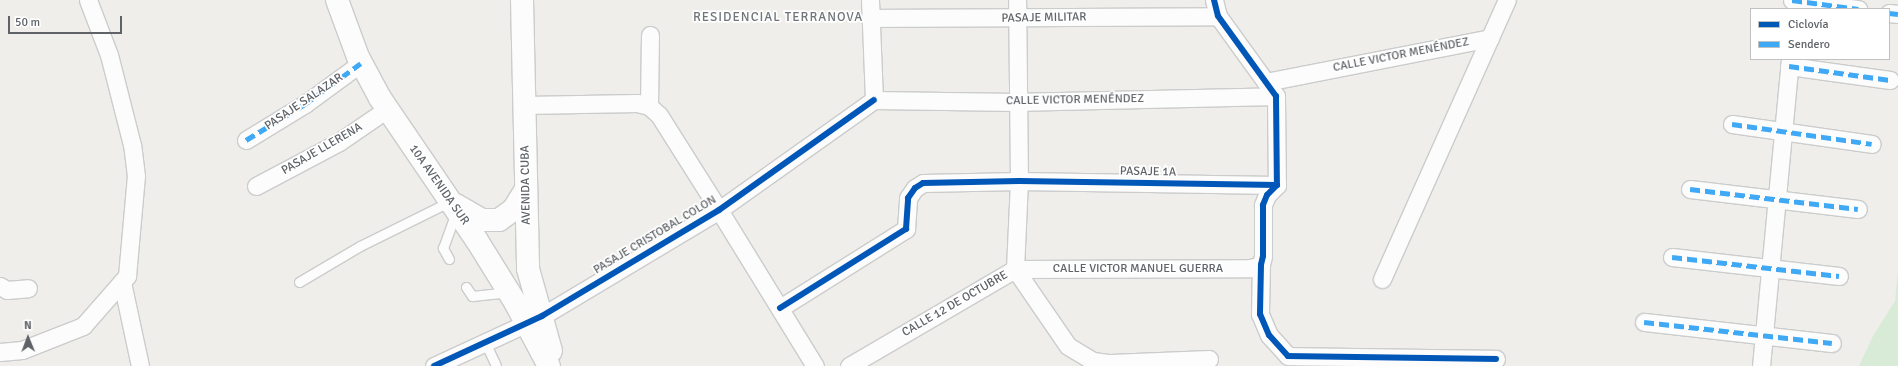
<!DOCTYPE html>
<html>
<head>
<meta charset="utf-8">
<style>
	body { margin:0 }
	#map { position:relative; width:1898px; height:366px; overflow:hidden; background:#efeeea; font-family:Signika,sans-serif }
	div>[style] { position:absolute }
	.green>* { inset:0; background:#d8ebd6 }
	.roads { filter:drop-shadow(1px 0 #cbcccc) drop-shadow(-1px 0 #cbcccc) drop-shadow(0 1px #cbcccc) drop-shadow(0 -1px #cbcccc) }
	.lane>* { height:9px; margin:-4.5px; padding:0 4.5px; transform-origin:4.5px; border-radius:4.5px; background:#fdfcfc }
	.street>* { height:17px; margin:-8.5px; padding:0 8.5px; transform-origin:8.5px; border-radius:8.5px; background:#fdfcfc }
	.secondary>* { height:22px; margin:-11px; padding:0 11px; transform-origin:11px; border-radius:11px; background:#fdfcfc }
	.quiet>* { height:5px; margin-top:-2.5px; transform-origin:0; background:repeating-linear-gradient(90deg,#3fa9f5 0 10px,transparent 0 15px) }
	.cycleway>* { height:6px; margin:-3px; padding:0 3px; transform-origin:3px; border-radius:3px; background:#0057b8 }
	span { translate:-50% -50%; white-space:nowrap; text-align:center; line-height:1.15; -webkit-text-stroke:3.5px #fff; paint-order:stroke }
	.street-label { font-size:12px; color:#5f6368 }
	.neighbourhood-label { font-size:13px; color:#70757a; letter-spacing:1px }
	.legend { position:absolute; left:1750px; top:8px; width:140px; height:52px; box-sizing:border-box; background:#fff; border:1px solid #bfc1c3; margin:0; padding:5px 7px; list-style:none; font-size:12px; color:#5f6368 }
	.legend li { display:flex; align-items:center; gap:8px; height:20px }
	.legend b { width:20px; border:1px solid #bfc1c3 }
	.north { position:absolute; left:8px; top:318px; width:40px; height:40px; -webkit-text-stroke:3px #fff; paint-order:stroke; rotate:359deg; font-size:11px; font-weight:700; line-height:16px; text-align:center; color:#5f6368 }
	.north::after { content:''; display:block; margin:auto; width:14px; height:18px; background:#5f6368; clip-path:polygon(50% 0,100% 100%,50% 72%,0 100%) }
	.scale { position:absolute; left:8px; top:16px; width:114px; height:18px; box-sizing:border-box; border:2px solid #5f6368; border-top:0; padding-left:5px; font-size:12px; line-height:14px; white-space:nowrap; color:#5f6368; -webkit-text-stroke:3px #fff; paint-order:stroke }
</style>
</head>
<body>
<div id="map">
	<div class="green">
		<div style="clip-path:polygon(1898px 270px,1898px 366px,1859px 366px,1873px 336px,1895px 301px)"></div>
	</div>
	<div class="roads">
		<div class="lane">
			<div style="left:449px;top:259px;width:13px;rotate:-119deg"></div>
			<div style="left:443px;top:248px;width:37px;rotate:-70deg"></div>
			<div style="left:299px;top:282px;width:71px;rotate:-30.5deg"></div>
			<div style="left:360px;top:246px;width:102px;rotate:-26.3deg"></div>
			<div style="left:466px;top:287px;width:11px;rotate:56deg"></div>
			<div style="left:472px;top:296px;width:36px;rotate:-6deg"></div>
			<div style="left:485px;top:342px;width:26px;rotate:65deg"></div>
		</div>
		<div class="street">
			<div style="left:870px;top:0;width:100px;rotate:87.7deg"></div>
			<div style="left:1214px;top:0;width:16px;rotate:76deg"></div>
			<div style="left:1218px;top:16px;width:99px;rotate:54.1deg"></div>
			<div style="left:1276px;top:96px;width:89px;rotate:89.4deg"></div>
			<div style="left:1277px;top:185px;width:14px;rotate:135deg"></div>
			<div style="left:1267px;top:195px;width:11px;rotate:112deg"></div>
			<div style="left:1263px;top:205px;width:51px;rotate:90deg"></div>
			<div style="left:1263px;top:256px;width:9px;rotate:103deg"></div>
			<div style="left:1261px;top:265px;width:49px;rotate:91.2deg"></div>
			<div style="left:1260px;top:314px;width:23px;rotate:67deg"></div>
			<div style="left:1269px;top:335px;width:28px;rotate:48deg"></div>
			<div style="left:1288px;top:356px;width:208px;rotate:0.8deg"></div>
			<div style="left:1792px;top:0;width:67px;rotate:7.8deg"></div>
			<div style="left:1889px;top:13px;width:9px;rotate:6deg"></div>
			<div style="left:870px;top:18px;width:348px;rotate:-0.3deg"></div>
			<div style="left:1789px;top:66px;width:102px;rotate:7.9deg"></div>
			<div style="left:1266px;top:82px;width:228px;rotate:-11.1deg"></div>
			<div style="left:874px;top:100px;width:143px;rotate:0.8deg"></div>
			<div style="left:1017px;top:102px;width:259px;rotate:-1.3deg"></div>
			<div style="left:524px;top:105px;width:113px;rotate:-1deg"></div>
			<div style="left:637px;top:103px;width:12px;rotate:14deg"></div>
			<div style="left:649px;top:106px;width:13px;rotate:42deg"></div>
			<div style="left:659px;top:115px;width:112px;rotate:57.7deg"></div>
			<div style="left:719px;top:210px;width:183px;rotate:58.4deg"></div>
			<div style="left:649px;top:106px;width:71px;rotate:-89.2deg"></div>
			<div style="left:1732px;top:124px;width:141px;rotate:8.1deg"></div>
			<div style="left:246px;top:140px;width:69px;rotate:-31.4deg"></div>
			<div style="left:305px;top:104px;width:69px;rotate:-36.2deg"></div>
			<div style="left:256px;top:186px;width:94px;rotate:-27.9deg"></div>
			<div style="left:339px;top:142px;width:58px;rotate:-34.5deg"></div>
			<div style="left:1690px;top:189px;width:169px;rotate:6.8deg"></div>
			<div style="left:1672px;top:257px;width:168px;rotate:6.5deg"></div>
			<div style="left:1015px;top:269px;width:88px;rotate:-87.4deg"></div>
			<div style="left:1019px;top:181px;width:181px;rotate:-90.6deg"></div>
			<div style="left:1015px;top:269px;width:93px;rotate:55.5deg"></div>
			<div style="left:1068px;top:346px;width:29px;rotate:31deg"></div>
			<div style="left:1093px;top:361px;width:17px;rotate:7deg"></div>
			<div style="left:1110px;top:363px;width:99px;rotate:-2.3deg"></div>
			<div style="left:1382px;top:279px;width:306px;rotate:-65.9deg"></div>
			<div style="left:122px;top:282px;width:86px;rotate:77.9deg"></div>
			<div style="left:0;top:286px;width:8px;rotate:30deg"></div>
			<div style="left:7px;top:290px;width:21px;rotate:-5deg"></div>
			<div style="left:780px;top:308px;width:149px;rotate:-32.1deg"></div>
			<div style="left:906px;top:229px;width:31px;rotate:-86deg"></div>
			<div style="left:908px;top:198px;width:12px;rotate:-55deg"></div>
			<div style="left:915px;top:188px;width:9px;rotate:-32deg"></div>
			<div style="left:923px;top:183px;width:96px;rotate:-1.2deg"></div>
			<div style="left:1019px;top:181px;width:258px;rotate:0.9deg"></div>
			<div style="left:1644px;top:322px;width:189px;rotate:6.4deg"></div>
			<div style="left:0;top:352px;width:22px;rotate:-5deg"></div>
			<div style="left:22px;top:350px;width:66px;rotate:-21.5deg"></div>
			<div style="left:83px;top:326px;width:67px;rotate:-48.7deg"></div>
			<div style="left:127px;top:276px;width:100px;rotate:-84.9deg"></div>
			<div style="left:136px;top:176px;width:31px;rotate:-97deg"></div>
			<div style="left:132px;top:145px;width:93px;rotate:-104.3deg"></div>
			<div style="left:109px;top:55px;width:59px;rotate:-110.9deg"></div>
			<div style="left:434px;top:366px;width:119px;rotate:-24.8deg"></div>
			<div style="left:542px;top:316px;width:206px;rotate:-30.9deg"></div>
			<div style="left:719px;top:210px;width:190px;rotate:-35.4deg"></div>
			<div style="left:849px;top:366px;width:192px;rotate:-30.3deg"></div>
			<div style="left:1015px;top:269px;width:236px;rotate:-0.2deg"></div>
			<div style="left:1251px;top:268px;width:10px;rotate:-17deg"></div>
			<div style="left:1761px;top:366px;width:308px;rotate:-84.6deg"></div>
		</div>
		<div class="secondary">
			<div style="left:337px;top:0;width:61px;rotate:69.8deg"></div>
			<div style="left:358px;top:57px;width:47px;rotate:61.8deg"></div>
			<div style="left:380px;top:98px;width:171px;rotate:55.8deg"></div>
			<div style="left:476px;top:239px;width:74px;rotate:58.2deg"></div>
			<div style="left:515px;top:302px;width:72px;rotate:62deg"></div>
			<div style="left:522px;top:0;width:269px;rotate:88.7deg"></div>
			<div style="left:528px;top:269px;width:85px;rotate:74.3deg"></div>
			<div style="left:456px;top:205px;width:30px;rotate:30deg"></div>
			<div style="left:482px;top:220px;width:17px"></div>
			<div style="left:499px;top:220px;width:17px;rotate:-36deg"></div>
			<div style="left:513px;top:210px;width:25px;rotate:-58deg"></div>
		</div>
	</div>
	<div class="quiet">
		<div style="left:1792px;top:0;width:67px;rotate:7.8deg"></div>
		<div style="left:1889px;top:13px;width:9px;rotate:6deg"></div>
		<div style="left:1789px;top:66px;width:102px;rotate:7.9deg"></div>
		<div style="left:1732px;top:124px;width:141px;rotate:8.1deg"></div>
		<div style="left:246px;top:140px;width:69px;rotate:-31.4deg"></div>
		<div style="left:305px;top:104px;width:69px;rotate:-36.2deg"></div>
		<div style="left:1690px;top:189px;width:169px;rotate:6.8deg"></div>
		<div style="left:1672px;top:257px;width:168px;rotate:6.5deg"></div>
		<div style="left:1644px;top:322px;width:189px;rotate:6.4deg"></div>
	</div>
	<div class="cycleway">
		<div style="left:1214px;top:0;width:16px;rotate:76deg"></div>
		<div style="left:1218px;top:16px;width:99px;rotate:54.1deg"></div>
		<div style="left:1276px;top:96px;width:89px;rotate:89.4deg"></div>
		<div style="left:1277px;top:185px;width:14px;rotate:135deg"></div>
		<div style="left:1267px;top:195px;width:11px;rotate:112deg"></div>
		<div style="left:1263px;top:205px;width:51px;rotate:90deg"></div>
		<div style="left:1263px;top:256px;width:9px;rotate:103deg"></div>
		<div style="left:1261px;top:265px;width:49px;rotate:91.2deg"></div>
		<div style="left:1260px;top:314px;width:23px;rotate:67deg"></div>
		<div style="left:1269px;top:335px;width:28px;rotate:48deg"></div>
		<div style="left:1288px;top:356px;width:208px;rotate:0.8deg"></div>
		<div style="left:780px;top:308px;width:149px;rotate:-32.1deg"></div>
		<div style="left:906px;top:229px;width:31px;rotate:-86deg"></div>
		<div style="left:908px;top:198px;width:12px;rotate:-55deg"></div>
		<div style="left:915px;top:188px;width:9px;rotate:-32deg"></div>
		<div style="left:923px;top:183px;width:96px;rotate:-1.2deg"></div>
		<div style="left:1019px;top:181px;width:258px;rotate:0.9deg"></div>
		<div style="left:434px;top:366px;width:119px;rotate:-24.8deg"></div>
		<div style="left:542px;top:316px;width:206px;rotate:-30.9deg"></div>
		<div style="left:719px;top:210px;width:190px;rotate:-35.4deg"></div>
	</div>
	<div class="street-label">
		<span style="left:1044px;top:18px;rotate:-1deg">PASAJE MILITAR</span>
		<span style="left:1401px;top:55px;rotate:-11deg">CALLE VICTOR MENÉNDEZ</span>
		<span style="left:1075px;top:100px;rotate:-1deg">CALLE VICTOR MENÉNDEZ</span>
		<span style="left:304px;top:102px;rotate:-34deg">PASAJE SALAZAR</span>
		<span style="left:322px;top:149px;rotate:-30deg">PASAJE LLERENA</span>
		<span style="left:1148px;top:172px;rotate:1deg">PASAJE 1A</span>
		<span style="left:439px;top:185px;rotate:55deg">10A AVENIDA SUR</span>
		<span style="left:526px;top:185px;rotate:-91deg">AVENIDA CUBA</span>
		<span style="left:655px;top:235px;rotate:-31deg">PASAJE CRISTOBAL COLON</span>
		<span style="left:1138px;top:269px">CALLE VICTOR MANUEL GUERRA</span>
		<span style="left:955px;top:304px;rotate:-30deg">CALLE 12 DE OCTUBRE</span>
	</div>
	<div class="neighbourhood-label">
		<span style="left:778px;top:17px">RESIDENCIAL TERRANOVA</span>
	</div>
	<ul class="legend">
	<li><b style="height:5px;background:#0057b8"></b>Ciclovía</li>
	<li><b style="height:5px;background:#3fa9f5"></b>Sendero</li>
	</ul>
	<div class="north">N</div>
	<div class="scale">50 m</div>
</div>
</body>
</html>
